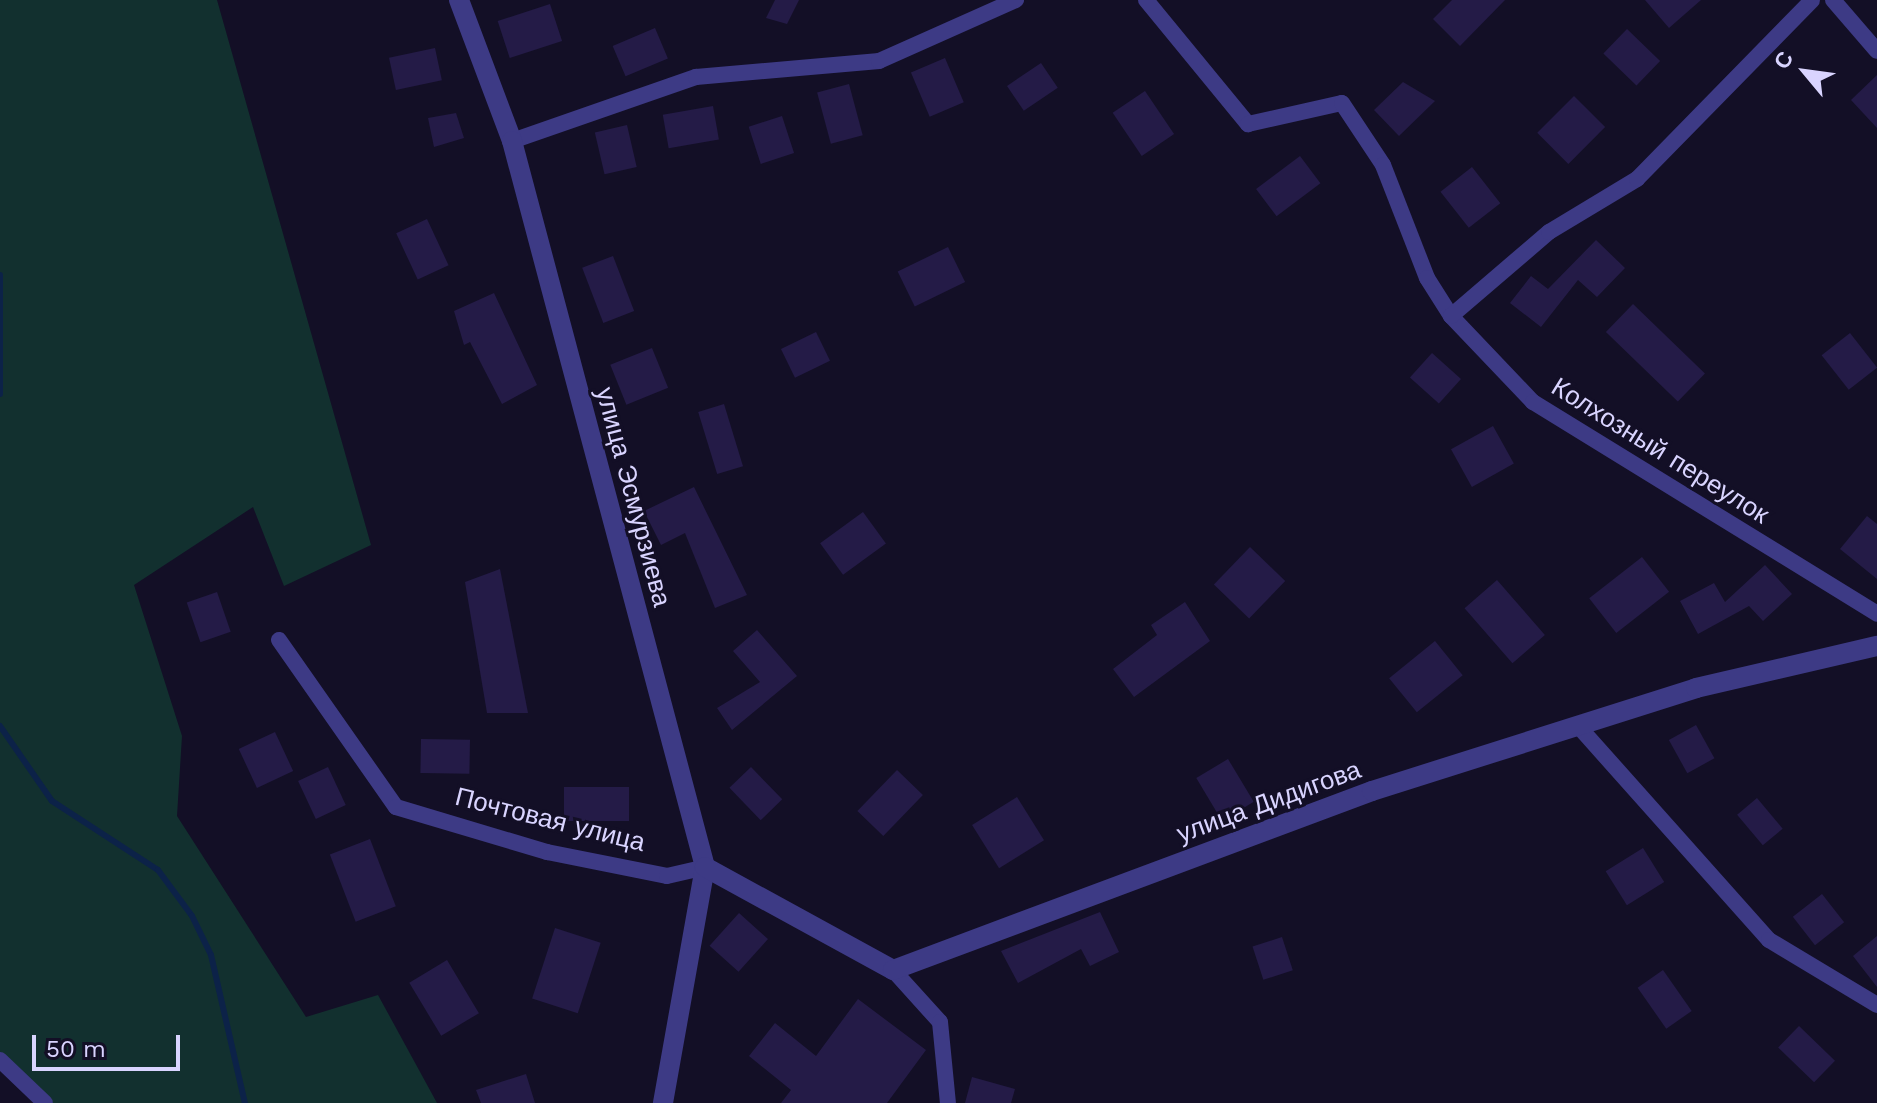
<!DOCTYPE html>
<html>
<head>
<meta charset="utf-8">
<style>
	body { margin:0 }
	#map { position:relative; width:1877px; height:1103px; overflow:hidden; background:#130f26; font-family:"Work Sans",sans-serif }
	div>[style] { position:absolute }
	.green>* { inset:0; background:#12302f }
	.stream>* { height:6px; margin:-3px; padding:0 3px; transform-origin:3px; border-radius:3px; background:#0c2248 }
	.building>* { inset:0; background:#241b47; transform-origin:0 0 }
	.minor>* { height:16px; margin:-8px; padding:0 8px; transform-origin:8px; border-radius:8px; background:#3d3a85 }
	.tertiary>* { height:20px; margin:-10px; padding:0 10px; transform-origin:10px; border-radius:10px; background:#3d3a85 }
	span { translate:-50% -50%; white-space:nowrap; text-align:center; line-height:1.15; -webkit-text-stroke:6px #130f26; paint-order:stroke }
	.street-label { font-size:26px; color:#d9d4ff }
	.north { position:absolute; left:1765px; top:32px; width:80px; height:80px; -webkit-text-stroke:6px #130f26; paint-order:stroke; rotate:299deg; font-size:22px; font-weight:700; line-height:32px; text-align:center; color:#d9d4ff }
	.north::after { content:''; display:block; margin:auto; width:28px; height:36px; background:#d9d4ff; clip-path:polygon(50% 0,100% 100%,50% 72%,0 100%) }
	.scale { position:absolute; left:32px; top:1035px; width:148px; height:36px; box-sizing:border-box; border:4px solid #d9d4ff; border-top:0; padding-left:10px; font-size:24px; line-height:28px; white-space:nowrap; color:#d9d4ff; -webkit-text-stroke:6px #130f26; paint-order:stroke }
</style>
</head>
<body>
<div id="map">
	<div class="green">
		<div style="clip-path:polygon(0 0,217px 0,371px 545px,284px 586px,253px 507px,134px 585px,182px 736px,177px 816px,306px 1017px,378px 995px,437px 1103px,45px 1103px,0 1060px)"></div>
	</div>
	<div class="stream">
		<div style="left:0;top:275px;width:119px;rotate:90deg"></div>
		<div style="left:0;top:726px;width:91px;rotate:55.3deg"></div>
		<div style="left:52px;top:801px;width:126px;rotate:33.1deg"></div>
		<div style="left:158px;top:870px;width:57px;rotate:53.5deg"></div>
		<div style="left:192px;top:916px;width:43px;rotate:64deg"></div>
		<div style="left:211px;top:955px;width:152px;rotate:77.1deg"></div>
	</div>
	<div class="building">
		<div style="clip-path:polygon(775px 0,799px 0,787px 24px,766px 18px)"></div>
		<div style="clip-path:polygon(1452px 0,1505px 0,1460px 46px,1433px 19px)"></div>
		<div style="clip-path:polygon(1645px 0,1701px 0,1669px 28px)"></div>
		<div style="left:550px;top:4px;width:39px;height:55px;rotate:72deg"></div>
		<div style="left:655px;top:28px;width:33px;height:46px;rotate:67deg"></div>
		<div style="left:1627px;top:29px;width:46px;height:34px;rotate:44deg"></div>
		<div style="left:435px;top:48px;width:33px;height:47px;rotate:78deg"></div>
		<div style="left:945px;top:58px;width:48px;height:37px;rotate:67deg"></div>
		<div style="left:1041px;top:63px;width:30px;height:41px;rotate:56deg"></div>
		<div style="clip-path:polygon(1877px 75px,1877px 128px,1851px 100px)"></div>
		<div style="clip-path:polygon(1403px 82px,1435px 101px,1399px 136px,1374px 110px)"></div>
		<div style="left:849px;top:84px;width:53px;height:33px;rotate:75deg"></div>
		<div style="left:1145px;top:91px;width:52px;height:39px;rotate:56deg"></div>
		<div style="left:1574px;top:96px;width:44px;height:52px;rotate:45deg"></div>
		<div style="left:713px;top:106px;width:34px;height:51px;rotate:80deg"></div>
		<div style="clip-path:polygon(456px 113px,464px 138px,434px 147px,428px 118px)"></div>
		<div style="left:782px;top:116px;width:39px;height:35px;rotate:72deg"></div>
		<div style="left:627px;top:125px;width:43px;height:33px;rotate:77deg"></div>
		<div style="left:1300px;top:156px;width:34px;height:55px;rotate:53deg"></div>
		<div style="left:1472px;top:167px;width:46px;height:40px;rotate:52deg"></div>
		<div style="left:427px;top:219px;width:51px;height:34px;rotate:65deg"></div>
		<div style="clip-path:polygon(1596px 240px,1625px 268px,1597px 297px,1578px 280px,1541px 327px,1510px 303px,1531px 276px,1548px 289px)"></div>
		<div style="left:948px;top:247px;width:39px;height:56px;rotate:64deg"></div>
		<div style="left:613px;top:256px;width:59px;height:33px;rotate:69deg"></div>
		<div style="clip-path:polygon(494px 293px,537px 385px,502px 404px,470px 342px,464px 345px,454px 311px)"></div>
		<div style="left:1633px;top:304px;width:100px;height:39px;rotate:44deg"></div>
		<div style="left:816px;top:332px;width:32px;height:39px;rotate:64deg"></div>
		<div style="left:1850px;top:333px;width:44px;height:36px;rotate:52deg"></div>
		<div style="left:652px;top:348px;width:43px;height:45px;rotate:68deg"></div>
		<div style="left:1432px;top:353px;width:39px;height:33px;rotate:42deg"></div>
		<div style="left:724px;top:404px;width:65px;height:27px;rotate:73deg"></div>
		<div style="left:1493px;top:426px;width:43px;height:48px;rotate:61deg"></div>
		<div style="clip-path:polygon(694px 487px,747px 595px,715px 608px,685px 533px,661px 545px,644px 511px)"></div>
		<div style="left:863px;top:512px;width:39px;height:53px;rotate:54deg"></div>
		<div style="clip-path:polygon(1867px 516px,1877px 524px,1877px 579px,1840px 549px)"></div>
		<div style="left:1250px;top:547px;width:49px;height:52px;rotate:44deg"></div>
		<div style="left:1642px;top:557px;width:44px;height:67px;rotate:52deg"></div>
		<div style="clip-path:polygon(1765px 565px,1792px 594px,1763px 621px,1749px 606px,1698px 634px,1680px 601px,1714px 583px,1725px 602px)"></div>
		<div style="clip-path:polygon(500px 569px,528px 713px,487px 713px,465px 582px)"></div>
		<div style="left:1497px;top:580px;width:73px;height:43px;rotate:49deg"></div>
		<div style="left:217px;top:592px;width:42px;height:32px;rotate:71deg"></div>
		<div style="clip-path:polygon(1185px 602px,1210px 641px,1134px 697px,1113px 669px,1157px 635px,1151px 625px)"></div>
		<div style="clip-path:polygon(757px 630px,797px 676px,732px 730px,717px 708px,760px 682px,733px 651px)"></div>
		<div style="left:1435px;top:641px;width:44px;height:59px;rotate:51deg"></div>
		<div style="left:1696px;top:725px;width:38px;height:31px;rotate:61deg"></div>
		<div style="left:275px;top:732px;width:43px;height:40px;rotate:65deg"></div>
		<div style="left:421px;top:739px;width:49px;height:34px;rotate:1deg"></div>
		<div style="left:1228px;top:759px;width:50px;height:37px;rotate:59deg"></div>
		<div style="left:328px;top:767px;width:42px;height:33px;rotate:65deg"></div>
		<div style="left:751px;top:767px;width:45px;height:30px;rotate:46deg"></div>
		<div style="left:897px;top:770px;width:36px;height:57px;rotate:44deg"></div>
		<div style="left:629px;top:787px;width:34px;height:65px;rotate:90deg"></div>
		<div style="left:1017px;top:797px;width:51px;height:53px;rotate:58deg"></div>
		<div style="left:1757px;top:798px;width:40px;height:26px;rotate:50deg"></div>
		<div style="left:370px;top:839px;width:72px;height:43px;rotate:69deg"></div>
		<div style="left:1643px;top:848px;width:40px;height:44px;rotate:58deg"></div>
		<div style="left:1822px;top:894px;width:36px;height:37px;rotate:52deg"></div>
		<div style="clip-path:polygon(1100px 912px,1119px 952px,1090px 966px,1081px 949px,1018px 983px,1001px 951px)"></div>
		<div style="left:739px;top:913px;width:39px;height:44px;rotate:42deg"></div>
		<div style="left:555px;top:928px;width:48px;height:74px;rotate:18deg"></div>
		<div style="clip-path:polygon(1877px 936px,1877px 987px,1853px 956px)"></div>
		<div style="left:1282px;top:937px;width:35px;height:31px;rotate:72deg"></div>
		<div style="left:447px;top:960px;width:62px;height:44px;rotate:59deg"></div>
		<div style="left:1663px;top:970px;width:50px;height:31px;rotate:55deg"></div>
		<div style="clip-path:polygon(858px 999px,926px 1050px,887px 1103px,781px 1103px,791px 1090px,749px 1056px,775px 1023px,816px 1056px)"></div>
		<div style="left:1799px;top:1026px;width:50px;height:30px;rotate:44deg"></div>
		<div style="clip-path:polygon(526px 1074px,535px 1103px,481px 1103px,476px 1090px)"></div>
		<div style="clip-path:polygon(972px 1077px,1015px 1089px,1011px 1103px,965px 1103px)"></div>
	</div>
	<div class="minor">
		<div style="left:1146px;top:0;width:161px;rotate:50.6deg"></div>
		<div style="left:1248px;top:124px;width:96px;rotate:-12.6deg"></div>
		<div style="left:1342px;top:103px;width:74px;rotate:56.5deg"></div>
		<div style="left:1383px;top:165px;width:121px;rotate:68.7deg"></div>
		<div style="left:1427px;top:278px;width:45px;rotate:57.7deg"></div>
		<div style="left:1451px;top:316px;width:119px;rotate:46.4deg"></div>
		<div style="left:1533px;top:402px;width:404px;rotate:31.6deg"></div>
		<div style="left:1833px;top:0;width:67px;rotate:49.2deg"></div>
		<div style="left:512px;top:141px;width:195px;rotate:-19.2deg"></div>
		<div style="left:696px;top:77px;width:184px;rotate:-5deg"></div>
		<div style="left:879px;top:61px;width:150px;rotate:-24deg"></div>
		<div style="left:1451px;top:316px;width:129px;rotate:-40.6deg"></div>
		<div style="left:1549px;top:232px;width:103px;rotate:-31.1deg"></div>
		<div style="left:1637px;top:179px;width:250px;rotate:-45.6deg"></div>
		<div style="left:279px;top:640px;width:204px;rotate:55deg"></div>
		<div style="left:396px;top:807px;width:158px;rotate:16.6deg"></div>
		<div style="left:547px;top:852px;width:122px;rotate:11.3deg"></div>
		<div style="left:667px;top:876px;width:39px;rotate:-13deg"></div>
		<div style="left:1580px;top:728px;width:284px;rotate:48.3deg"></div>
		<div style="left:1769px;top:940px;width:126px;rotate:31deg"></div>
		<div style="left:893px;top:970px;width:70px;rotate:47.9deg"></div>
		<div style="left:940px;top:1022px;width:81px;rotate:84.4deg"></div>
		<div style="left:0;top:1060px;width:62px;rotate:43.7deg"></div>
	</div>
	<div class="tertiary">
		<div style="left:459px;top:0;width:151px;rotate:69.4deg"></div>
		<div style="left:512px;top:141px;width:751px;rotate:75.11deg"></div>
		<div style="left:705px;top:867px;width:240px;rotate:100.1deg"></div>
		<div style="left:705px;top:867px;width:214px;rotate:28.7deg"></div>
		<div style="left:893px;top:970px;width:511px;rotate:-20.49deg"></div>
		<div style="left:1372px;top:791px;width:340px;rotate:-17.6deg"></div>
		<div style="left:1696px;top:688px;width:186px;rotate:-13.1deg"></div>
	</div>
	<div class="street-label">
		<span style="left:1660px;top:451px;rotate:32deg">Колхозный переулок</span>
		<span style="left:633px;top:497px;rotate:75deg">улица Эсмурзиева</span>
		<span style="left:1269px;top:802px;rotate:-20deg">улица Дидигова</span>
		<span style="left:550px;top:820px;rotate:14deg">Почтовая улица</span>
	</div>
	<div class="north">С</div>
	<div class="scale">50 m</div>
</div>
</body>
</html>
